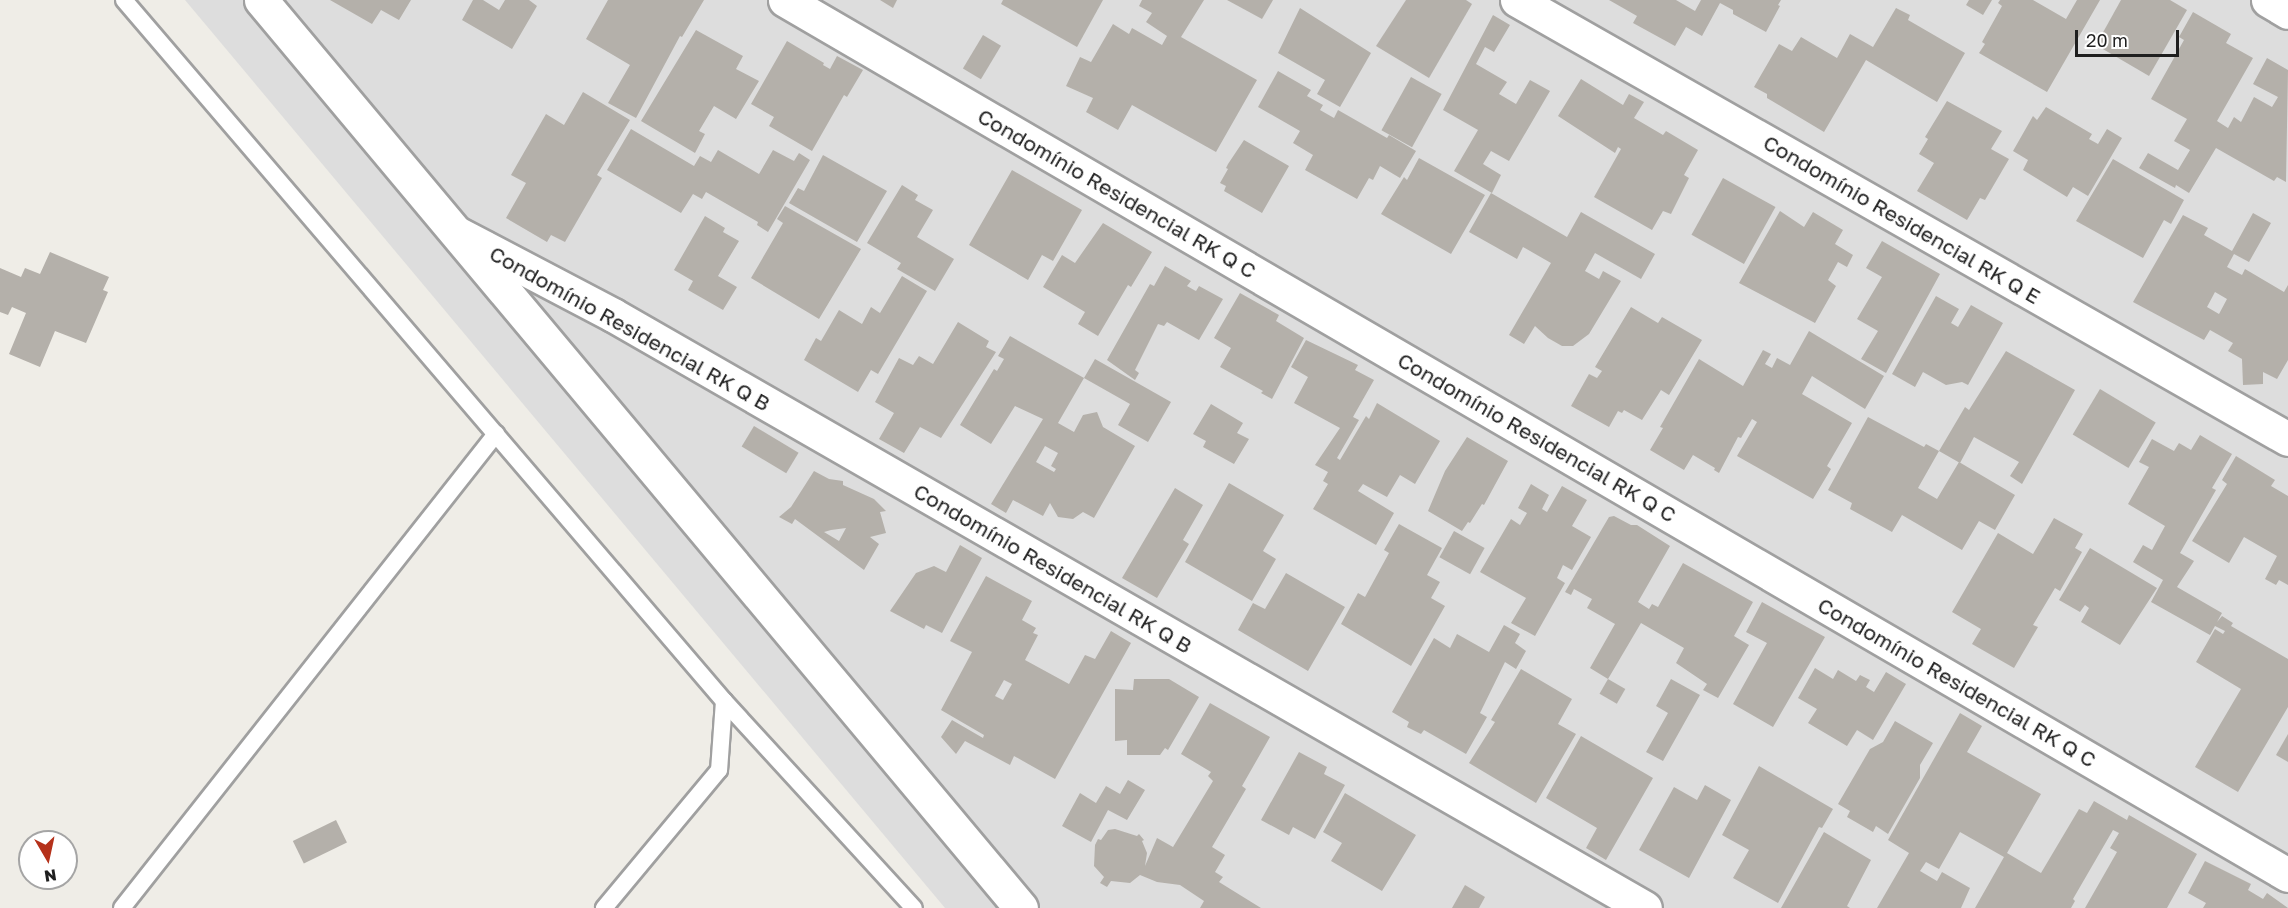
<!DOCTYPE html>
<html>
<head>
<meta charset="utf-8">
<style>
	body { margin:0 }
	#map { position:relative; width:2288px; height:908px; overflow:hidden; background:#efede7; font-family:"Golos Text",sans-serif }
	div>[style] { position:absolute }
	.residential>* { inset:0; background:#ddd }
	.building>* { inset:0; background:#b4b0aa; transform-origin:0 0 }
	.roads { filter:drop-shadow(2px 0 #a0a0a0) drop-shadow(-2px 0 #a0a0a0) drop-shadow(0 2px #a0a0a0) drop-shadow(0 -2px #a0a0a0) }
	.service>* { height:16px; margin:-8px; padding:0 8px; transform-origin:8px; border-radius:8px; background:#fff }
	.minor>* { height:33px; margin:-16.5px; padding:0 16.5px; transform-origin:16.5px; border-radius:16.5px; background:#fff }
	span { translate:-50% -50%; white-space:nowrap; text-align:center; line-height:1.15; -webkit-text-stroke:4.5px #fff; paint-order:stroke }
	.street-label { font-size:21px; color:#1f1f1f }
	.north { position:absolute; left:18px; top:830px; width:60px; height:60px; box-sizing:border-box; background:#fff; border:2px solid #a5a5a5; border-radius:50%; rotate:171deg; font-size:16px; font-weight:700; line-height:24px; text-align:center; color:#1f1f1f }
	.north::after { content:''; display:block; margin:auto; width:21px; height:27px; background:#b5311a; clip-path:polygon(50% 0,100% 100%,50% 72%,0 100%) }
	.scale { position:absolute; left:2075px; top:30px; width:104px; height:27px; box-sizing:border-box; border:3px solid #1f1f1f; border-top:0; padding-left:8px; font-size:18px; line-height:21px; white-space:nowrap; color:#1f1f1f; -webkit-text-stroke:4px #fff; paint-order:stroke }
</style>
</head>
<body>
<div id="map">
	<div class="residential">
		<div style="clip-path:polygon(185px 0,2288px 0,2288px 908px,945px 908px)"></div>
	</div>
	<div class="building">
		<div style="clip-path:polygon(330px 0,411px 0,399px 20px,381px 10px,372px 24px)"></div>
		<div style="clip-path:polygon(473px 0,483px 0,499px 10px,505px 0,529px 0,537px 6px,512px 49px,462px 20px)"></div>
		<div style="clip-path:polygon(608px 0,704px 0,682px 37px,680px 36px,636px 118px,608px 103px,630px 65px,586px 39px)"></div>
		<div style="clip-path:polygon(880px 0,897px 0,893px 8px)"></div>
		<div style="clip-path:polygon(1003px 0,1103px 0,1077px 47px,1001px 4px)"></div>
		<div style="clip-path:polygon(1142px 0,1204px 0,1181px 37px,1257px 80px,1216px 152px,1132px 105px,1118px 130px,1086px 112px,1093px 98px,1066px 86px,1080px 57px,1091px 62px,1113px 24px,1129px 34px,1132px 28px,1162px 45px,1167px 36px,1146px 22px,1152px 13px,1139px 6px)"></div>
		<div style="clip-path:polygon(1227px 0,1273px 0,1262px 19px)"></div>
		<div style="clip-path:polygon(1406px 0,1466px 0,1472px 4px,1429px 78px,1376px 46px)"></div>
		<div style="clip-path:polygon(1609px 0,1676px 0,1695px 11px,1701px 0,1781px 0,1778px 5px,1780px 6px,1766px 32px,1733px 14px,1733px 10px,1720px 3px,1702px 36px,1686px 27px,1675px 46px,1633px 23px,1637px 16px)"></div>
		<div style="clip-path:polygon(1969px 0,1992px 0,1983px 15px,1966px 5px)"></div>
		<div style="clip-path:polygon(2000px 0,2033px 0,2066px 19px,2077px 0,2100px 0,2047px 92px,1979px 53px,1985px 44px,1982px 42px,2002px 6px,1998px 3px)"></div>
		<div style="clip-path:polygon(2121px 0,2170px 0,2187px 10px,2149px 76px,2096px 45px)"></div>
		<div style="clip-path:polygon(1300px 8px,1371px 53px,1340px 107px,1317px 94px,1325px 80px,1278px 53px)"></div>
		<div style="clip-path:polygon(1896px 8px,1910px 15px,1908px 20px,1965px 53px,1937px 102px,1866px 60px,1824px 132px,1767px 98px,1767px 94px,1754px 87px,1779px 44px,1792px 51px,1801px 37px,1837px 58px,1850px 34px,1873px 47px)"></div>
		<div style="clip-path:polygon(2193px 12px,2231px 34px,2226px 43px,2253px 58px,2217px 121px,2228px 128px,2234px 117px,2241px 122px,2254px 97px,2272px 107px,2278px 97px,2253px 84px,2267px 58px,2288px 70px,2286px 182px,2277px 177px,2274px 181px,2216px 148px,2189px 193px,2176px 185px,2175px 188px,2139px 168px,2148px 153px,2178px 170px,2190px 150px,2174px 141px,2187px 119px,2151px 99px,2184px 40px,2179px 37px)"></div>
		<div style="clip-path:polygon(1493px 15px,1510px 25px,1494px 52px,1485px 47px,1476px 64px,1507px 82px,1499px 94px,1516px 104px,1530px 80px,1550px 91px,1509px 161px,1491px 151px,1483px 164px,1501px 175px,1492px 193px,1454px 171px,1478px 130px,1443px 110px)"></div>
		<div style="clip-path:polygon(696px 30px,743px 56px,736px 69px,759px 81px,736px 119px,714px 106px,699px 131px,705px 134px,695px 153px,641px 121px)"></div>
		<div style="left:983px;top:35px;width:21px;height:39px;rotate:31deg"></div>
		<div style="clip-path:polygon(787px 41px,824px 63px,823px 65px,830px 69px,837px 56px,863px 70px,847px 97px,844px 95px,812px 151px,769px 126px,774px 117px,751px 104px)"></div>
		<div style="clip-path:polygon(1278px 71px,1311px 90px,1307px 96px,1323px 105px,1320px 110px,1334px 118px,1338px 110px,1387px 138px,1389px 135px,1416px 151px,1400px 178px,1380px 166px,1373px 180px,1369px 178px,1357px 199px,1305px 170px,1313px 155px,1293px 143px,1300px 131px,1258px 107px)"></div>
		<div style="left:1411px;top:77px;width:35px;height:61px;rotate:29deg"></div>
		<div style="clip-path:polygon(1581px 79px,1623px 105px,1629px 94px,1644px 102px,1634px 118px,1663px 135px,1666px 131px,1698px 150px,1684px 175px,1689px 178px,1671px 214px,1663px 211px,1652px 230px,1594px 197px,1621px 149px,1618px 147px,1615px 153px,1558px 116px)"></div>
		<div style="clip-path:polygon(583px 92px,630px 120px,597px 175px,602px 178px,565px 242px,551px 235px,547px 242px,506px 218px,526px 183px,511px 175px,546px 114px,564px 125px)"></div>
		<div style="clip-path:polygon(1947px 101px,2002px 131px,1991px 149px,2009px 159px,1985px 200px,1980px 198px,1967px 220px,1917px 191px,1934px 163px,1919px 154px,1928px 139px,1925px 137px)"></div>
		<div style="clip-path:polygon(2046px 107px,2092px 134px,2089px 139px,2098px 144px,2107px 129px,2122px 138px,2088px 196px,2073px 187px,2067px 197px,2023px 170px,2028px 160px,2013px 151px,2033px 116px,2037px 120px)"></div>
		<div style="clip-path:polygon(631px 129px,694px 166px,700px 156px,711px 162px,718px 150px,759px 174px,773px 150px,794px 161px,799px 153px,810px 160px,768px 232px,757px 225px,758px 222px,706px 192px,702px 199px,693px 194px,681px 213px,607px 170px)"></div>
		<div style="clip-path:polygon(1244px 140px,1289px 166px,1262px 213px,1224px 191px,1226px 186px,1220px 183px,1228px 169px,1226px 168px,1228px 164px)"></div>
		<div style="clip-path:polygon(823px 155px,887px 191px,857px 242px,789px 203px,798px 188px,804px 191px)"></div>
		<div style="clip-path:polygon(1419px 158px,1485px 195px,1451px 254px,1381px 214px,1404px 177px,1407px 180px)"></div>
		<div style="clip-path:polygon(2113px 159px,2184px 200px,2171px 224px,2164px 220px,2143px 258px,2076px 221px)"></div>
		<div style="clip-path:polygon(1012px 170px,1082px 210px,1053px 261px,1042px 255px,1028px 280px,969px 245px)"></div>
		<div style="left:1723px;top:178px;width:60px;height:65px;rotate:29deg"></div>
		<div style="clip-path:polygon(902px 185px,918px 195px,915px 200px,933px 210px,917px 237px,954px 259px,935px 291px,897px 269px,901px 263px,867px 243px)"></div>
		<div style="clip-path:polygon(1491px 193px,1567px 237px,1581px 212px,1655px 254px,1641px 279px,1595px 253px,1585px 271px,1599px 279px,1603px 271px,1621px 281px,1589px 334px,1573px 346px,1562px 346px,1548px 338px,1535px 326px,1524px 344px,1509px 335px,1551px 263px,1523px 247px,1517px 259px,1469px 232px)"></div>
		<div style="clip-path:polygon(785px 206px,861px 249px,819px 319px,751px 278px,783px 223px,777px 219px)"></div>
		<div style="clip-path:polygon(1780px 211px,1804px 227px,1813px 212px,1843px 230px,1835px 244px,1853px 255px,1847px 267px,1838px 262px,1828px 280px,1836px 286px,1815px 323px,1739px 283px)"></div>
		<div style="clip-path:polygon(evenodd,2253px 213px,2271px 223px,2249px 262px,2234px 254px,2227px 267px,2242px 275px,2245px 269px,2284px 292px,2288px 285px,2288px 360px,2277px 379px,2263px 372px,2263px 384px,2243px 385px,2242px 359px,2228px 351px,2233px 343px,2210px 330px,2204px 340px,2133px 302px,2183px 215px,2208px 228px,2204px 235px,2232px 251px,2253px 213px,2215px 292px,2227px 299px,2219px 314px,2207px 307px,2215px 292px)"></div>
		<div style="clip-path:polygon(705px 216px,725px 228px,723px 232px,739px 241px,718px 276px,737px 287px,723px 310px,688px 290px,693px 281px,674px 270px)"></div>
		<div style="clip-path:polygon(1103px 223px,1152px 252px,1131px 287px,1128px 285px,1098px 336px,1078px 324px,1085px 312px,1043px 287px,1062px 255px,1075px 263px)"></div>
		<div style="clip-path:polygon(1882px 241px,1940px 274px,1886px 373px,1861px 359px,1878px 331px,1857px 319px,1882px 277px,1866px 268px)"></div>
		<div style="clip-path:polygon(50px 252px,109px 277px,103px 290px,108px 292px,86px 343px,55px 331px,40px 367px,9px 354px,26px 313px,12px 307px,8px 315px,0 312px,0 268px,21px 277px,25px 268px,40px 274px)"></div>
		<div style="clip-path:polygon(1165px 266px,1191px 281px,1187px 286px,1194px 290px,1196px 291px,1199px 286px,1223px 299px,1199px 340px,1167px 322px,1164px 326px,1158px 324px,1135px 370px,1139px 373px,1135px 380px,1107px 360px,1150px 284px,1154px 286px)"></div>
		<div style="clip-path:polygon(902px 276px,927px 291px,878px 374px,871px 370px,858px 392px,804px 360px,816px 338px,821px 341px,839px 310px,862px 324px,871px 307px,880px 313px)"></div>
		<div style="clip-path:polygon(1240px 293px,1279px 315px,1276px 321px,1304px 338px,1272px 399px,1261px 393px,1263px 391px,1220px 367px,1231px 348px,1214px 338px)"></div>
		<div style="clip-path:polygon(1936px 296px,1959px 309px,1951px 323px,1958px 327px,1971px 305px,2003px 323px,1968px 385px,1962px 382px,1946px 385px,1923px 372px,1915px 387px,1892px 374px)"></div>
		<div style="clip-path:polygon(1631px 307px,1658px 323px,1662px 317px,1702px 340px,1669px 395px,1661px 390px,1642px 420px,1624px 410px,1622px 413px,1618px 411px,1609px 427px,1571px 406px,1589px 374px,1597px 378px,1602px 371px,1595px 367px)"></div>
		<div style="clip-path:polygon(958px 322px,989px 341px,986px 347px,996px 352px,941px 438px,920px 427px,904px 453px,879px 439px,894px 413px,875px 402px,899px 358px,913px 365px,919px 356px,933px 364px)"></div>
		<div style="clip-path:polygon(1809px 331px,1884px 376px,1865px 409px,1812px 376px,1802px 394px,1852px 423px,1827px 466px,1831px 469px,1813px 499px,1737px 456px,1757px 422px,1752px 419px,1741px 438px,1738px 437px,1719px 473px,1714px 470px,1715px 468px,1693px 455px,1684px 470px,1650px 450px,1663px 428px,1660px 427px,1699px 359px,1743px 386px,1763px 350px,1771px 354px,1765px 364px,1772px 368px,1777px 358px,1790px 365px)"></div>
		<div style="clip-path:polygon(evenodd,1010px 336px,1084px 378px,1058px 423px,1074px 432px,1083px 415px,1097px 412px,1103px 427px,1135px 446px,1094px 518px,1083px 512px,1073px 519px,1058px 517px,1050px 503px,1043px 516px,1013px 500px,1006px 513px,991px 504px,1043px 419px,1015px 406px,991px 444px,960px 425px,994px 369px,997px 371px,1004px 359px,998px 356px,1010px 336px,1045px 446px,1058px 453px,1051px 466px,1056px 469px,1054px 472px,1036px 462px,1045px 446px)"></div>
		<div style="clip-path:polygon(1306px 340px,1358px 365px,1355px 370px,1374px 380px,1353px 417px,1359px 420px,1337px 458px,1340px 460px,1366px 416px,1369px 419px,1377px 403px,1440px 441px,1415px 484px,1400px 475px,1387px 497px,1363px 484px,1358px 491px,1394px 513px,1376px 545px,1313px 509px,1328px 484px,1323px 481px,1328px 472px,1315px 465px,1340px 428px,1294px 403px,1308px 377px,1291px 367px)"></div>
		<div style="clip-path:polygon(2006px 351px,2075px 390px,2022px 484px,2010px 476px,2019px 462px,1974px 437px,1960px 463px,1939px 451px,1965px 407px,1969px 410px)"></div>
		<div style="clip-path:polygon(1095px 359px,1171px 402px,1148px 442px,1118px 425px,1130px 404px,1084px 378px)"></div>
		<div style="left:2100px;top:389px;width:65px;height:53px;rotate:31deg"></div>
		<div style="clip-path:polygon(1211px 404px,1243px 423px,1237px 433px,1249px 439px,1234px 464px,1203px 447px,1206px 441px,1193px 434px)"></div>
		<div style="clip-path:polygon(1868px 417px,1924px 447px,1926px 444px,1939px 451px,1918px 488px,1937px 499px,1959px 462px,2015px 495px,1995px 530px,1979px 521px,1962px 550px,1902px 515px,1892px 532px,1850px 509px,1852px 503px,1828px 490px)"></div>
		<div style="left:754px;top:426px;width:52px;height:24px;rotate:31deg"></div>
		<div style="clip-path:polygon(2200px 435px,2232px 454px,2212px 488px,2216px 490px,2180px 553px,2194px 561px,2177px 587px,2222px 613px,2217px 622px,2222px 616px,2233px 623px,2231px 626px,2288px 659px,2288px 707px,2238px 792px,2195px 767px,2241px 689px,2196px 662px,2215px 629px,2223px 634px,2225px 631px,2215px 626px,2210px 635px,2151px 602px,2163px 580px,2133px 562px,2143px 545px,2152px 550px,2165px 526px,2128px 504px,2149px 467px,2139px 462px,2152px 439px,2174px 451px,2179px 443px,2191px 450px)"></div>
		<div style="clip-path:polygon(1467px 437px,1508px 461px,1484px 505px,1482px 504px,1470px 523px,1468px 522px,1462px 531px,1428px 511px,1445px 471px)"></div>
		<div style="clip-path:polygon(2236px 456px,2275px 480px,2271px 486px,2288px 496px,2288px 585px,2279px 580px,2276px 585px,2265px 579px,2277px 556px,2244px 537px,2229px 563px,2192px 541px,2227px 484px,2222px 480px)"></div>
		<div style="clip-path:polygon(evenodd,814px 471px,829px 479px,843px 481px,843px 485px,874px 499px,886px 511px,880px 512px,886px 533px,870px 537px,879px 544px,864px 570px,795px 519px,792px 524px,779px 517px,791px 507px,814px 471px,846px 528px,839px 541px,824px 532px,831px 530px,846px 528px)"></div>
		<div style="clip-path:polygon(1229px 483px,1284px 515px,1263px 551px,1276px 559px,1252px 601px,1185px 562px)"></div>
		<div style="clip-path:polygon(1531px 484px,1549px 495px,1542px 509px,1547px 512px,1562px 486px,1587px 500px,1572px 526px,1591px 537px,1572px 570px,1563px 565px,1557px 578px,1565px 583px,1535px 636px,1511px 623px,1526px 598px,1480px 572px,1511px 519px,1520px 525px,1527px 513px,1518px 508px)"></div>
		<div style="clip-path:polygon(1175px 488px,1203px 505px,1183px 540px,1189px 544px,1157px 598px,1122px 578px)"></div>
		<div style="clip-path:polygon(1614px 516px,1631px 525px,1637px 525px,1670px 546px,1638px 602px,1649px 609px,1652px 604px,1658px 607px,1683px 563px,1753px 602px,1734px 636px,1749px 645px,1718px 698px,1703px 690px,1707px 684px,1676px 663px,1684px 648px,1641px 623px,1608px 679px,1590px 668px,1615px 624px,1587px 608px,1592px 599px,1574px 589px,1571px 595px,1565px 592px,1609px 517px)"></div>
		<div style="clip-path:polygon(2054px 518px,2083px 534px,2075px 548px,2082px 552px,2060px 591px,2055px 588px,2033px 625px,2038px 627px,2014px 668px,1972px 644px,1981px 629px,1952px 612px,1998px 533px,2033px 554px)"></div>
		<div style="clip-path:polygon(1399px 524px,1442px 548px,1427px 575px,1440px 582px,1431px 598px,1445px 606px,1411px 666px,1341px 624px,1358px 593px,1365px 597px,1389px 553px,1384px 550px)"></div>
		<div style="left:1454px;top:531px;width:35px;height:30px;rotate:29deg"></div>
		<div style="clip-path:polygon(960px 545px,982px 558px,942px 633px,926px 625px,924px 629px,890px 611px,916px 573px,934px 566px,946px 572px)"></div>
		<div style="clip-path:polygon(2090px 548px,2157px 588px,2120px 645px,2081px 622px,2089px 608px,2085px 605px,2080px 612px,2059px 600px)"></div>
		<div style="clip-path:polygon(1286px 573px,1345px 607px,1308px 671px,1238px 630px,1253px 603px,1265px 609px)"></div>
		<div style="clip-path:polygon(evenodd,986px 576px,1032px 601px,1022px 620px,1036px 628px,1033px 633px,1038px 635px,1025px 660px,1069px 684px,1085px 655px,1095px 659px,1111px 631px,1131px 643px,1055px 779px,1014px 756px,1010px 765px,965px 741px,956px 754px,941px 737px,952px 720px,983px 738px,984px 735px,941px 710px,972px 652px,950px 641px,986px 576px,1004px 680px,1012px 684px,1003px 700px,995px 696px,1004px 680px)"></div>
		<div style="clip-path:polygon(1762px 602px,1825px 637px,1773px 727px,1733px 704px,1767px 643px,1746px 632px)"></div>
		<div style="clip-path:polygon(1504px 625px,1520px 634px,1515px 643px,1526px 651px,1516px 669px,1505px 662px,1480px 713px,1487px 717px,1466px 754px,1424px 730px,1421px 734px,1407px 727px,1409px 722px,1392px 712px,1434px 638px,1450px 648px,1457px 634px,1489px 652px)"></div>
		<div style="clip-path:polygon(1815px 668px,1833px 679px,1838px 670px,1856px 681px,1860px 675px,1870px 680px,1866px 687px,1874px 692px,1886px 672px,1906px 684px,1873px 740px,1857px 730px,1847px 746px,1808px 723px,1817px 709px,1798px 698px)"></div>
		<div style="clip-path:polygon(1521px 669px,1572px 699px,1558px 724px,1576px 734px,1536px 803px,1469px 763px,1495px 722px,1491px 720px)"></div>
		<div style="clip-path:polygon(1134px 679px,1169px 679px,1199px 697px,1168px 750px,1165px 748px,1160px 755px,1127px 755px,1127px 740px,1115px 741px,1115px 689px,1133px 690px)"></div>
		<div style="left:1608px;top:679px;width:20px;height:17px;rotate:30deg"></div>
		<div style="clip-path:polygon(1671px 679px,1700px 695px,1663px 761px,1646px 752px,1668px 713px,1656px 706px)"></div>
		<div style="clip-path:polygon(1210px 703px,1270px 737px,1242px 786px,1246px 789px,1212px 847px,1225px 855px,1215px 872px,1223px 877px,1219px 882px,1261px 908px,1200px 908px,1204px 901px,1180px 885px,1157px 882px,1140px 875px,1130px 883px,1111px 881px,1107px 887px,1100px 883px,1104px 877px,1094px 866px,1095px 845px,1098px 839px,1101px 840px,1108px 830px,1115px 829px,1137px 836px,1139px 834px,1144px 840px,1142px 841px,1147px 853px,1145px 866px,1157px 838px,1173px 847px,1213px 781px,1208px 776px,1211px 772px,1181px 754px)"></div>
		<div style="clip-path:polygon(1960px 713px,1982px 726px,1967px 752px,2041px 794px,2007px 853px,2041px 873px,2079px 809px,2087px 813px,2094px 801px,2127px 820px,2129px 815px,2197px 854px,2167px 908px,2085px 908px,2117px 852px,2110px 848px,2119px 833px,2113px 830px,2073px 899px,2075px 901px,2071px 908px,1975px 908px,2004px 857px,1960px 832px,1939px 869px,1926px 862px,1920px 871px,1937px 881px,1942px 872px,1970px 888px,1961px 908px,1877px 908px,1909px 853px,1888px 840px)"></div>
		<div style="clip-path:polygon(1895px 721px,1933px 743px,1920px 765px,1920px 778px,1888px 834px,1876px 826px,1873px 832px,1847px 817px,1850px 811px,1838px 804px,1870px 749px,1883px 742px)"></div>
		<div style="clip-path:polygon(2288px 734px,2288px 762px,2276px 755px)"></div>
		<div style="clip-path:polygon(1581px 736px,1653px 778px,1606px 860px,1586px 848px,1597px 828px,1546px 798px)"></div>
		<div style="clip-path:polygon(1299px 752px,1327px 767px,1324px 774px,1345px 785px,1315px 839px,1293px 827px,1289px 835px,1261px 820px)"></div>
		<div style="clip-path:polygon(1759px 766px,1833px 809px,1822px 828px,1819px 827px,1778px 903px,1733px 878px,1749px 850px,1722px 835px)"></div>
		<div style="clip-path:polygon(1128px 780px,1145px 790px,1127px 820px,1108px 810px,1091px 842px,1062px 826px,1080px 793px,1096px 803px,1106px 786px,1120px 794px)"></div>
		<div style="clip-path:polygon(1705px 785px,1731px 800px,1689px 878px,1639px 850px,1674px 787px,1697px 800px)"></div>
		<div style="clip-path:polygon(1345px 793px,1416px 835px,1382px 891px,1331px 861px,1342px 843px,1323px 832px)"></div>
		<div style="left:336px;top:820px;width:25px;height:48px;rotate:64deg"></div>
		<div style="clip-path:polygon(1824px 832px,1871px 860px,1847px 906px,1850px 908px,1781px 908px)"></div>
		<div style="clip-path:polygon(2205px 861px,2251px 884px,2248px 890px,2263px 899px,2267px 893px,2288px 908px,2203px 908px,2206px 903px,2188px 893px)"></div>
		<div style="clip-path:polygon(1465px 885px,1485px 897px,1479px 908px,1452px 908px)"></div>
	</div>
	<div class="roads">
		<div class="service">
			<div style="left:124px;top:0;width:923px;rotate:49.44deg"></div>
			<div style="left:724px;top:701px;width:69px;rotate:94.1deg"></div>
			<div style="left:719px;top:770px;width:180px;rotate:129.8deg"></div>
			<div style="left:724px;top:701px;width:281px;rotate:47.5deg"></div>
			<div style="left:122px;top:908px;width:604px;rotate:-51.73deg"></div>
		</div>
		<div class="minor">
			<div style="left:261px;top:0;width:1184px;rotate:50.07deg"></div>
			<div style="left:785px;top:0;width:1739px;rotate:30.21deg"></div>
			<div style="left:1517px;top:0;width:887px;rotate:29.66deg"></div>
			<div style="left:2268px;top:0;width:23px;rotate:31deg"></div>
			<div style="left:457px;top:233px;width:176px;rotate:27.7deg"></div>
			<div style="left:613px;top:315px;width:1190px;rotate:29.88deg"></div>
		</div>
	</div>
	<div class="street-label">
		<span style="left:1117px;top:193px;rotate:30deg">Condomínio Residencial RK Q C</span>
		<span style="left:1902px;top:219px;rotate:30deg">Condomínio Residencial RK Q E</span>
		<span style="left:630px;top:328px;rotate:29deg">Condomínio Residencial RK Q B</span>
		<span style="left:1537px;top:437px;rotate:30deg">Condomínio Residencial RK Q C</span>
		<span style="left:1053px;top:568px;rotate:30deg">Condomínio Residencial RK Q B</span>
		<span style="left:1957px;top:682px;rotate:30deg">Condomínio Residencial RK Q C</span>
	</div>
	<div class="north">N</div>
	<div class="scale">20 m</div>
</div>
</body>
</html>
